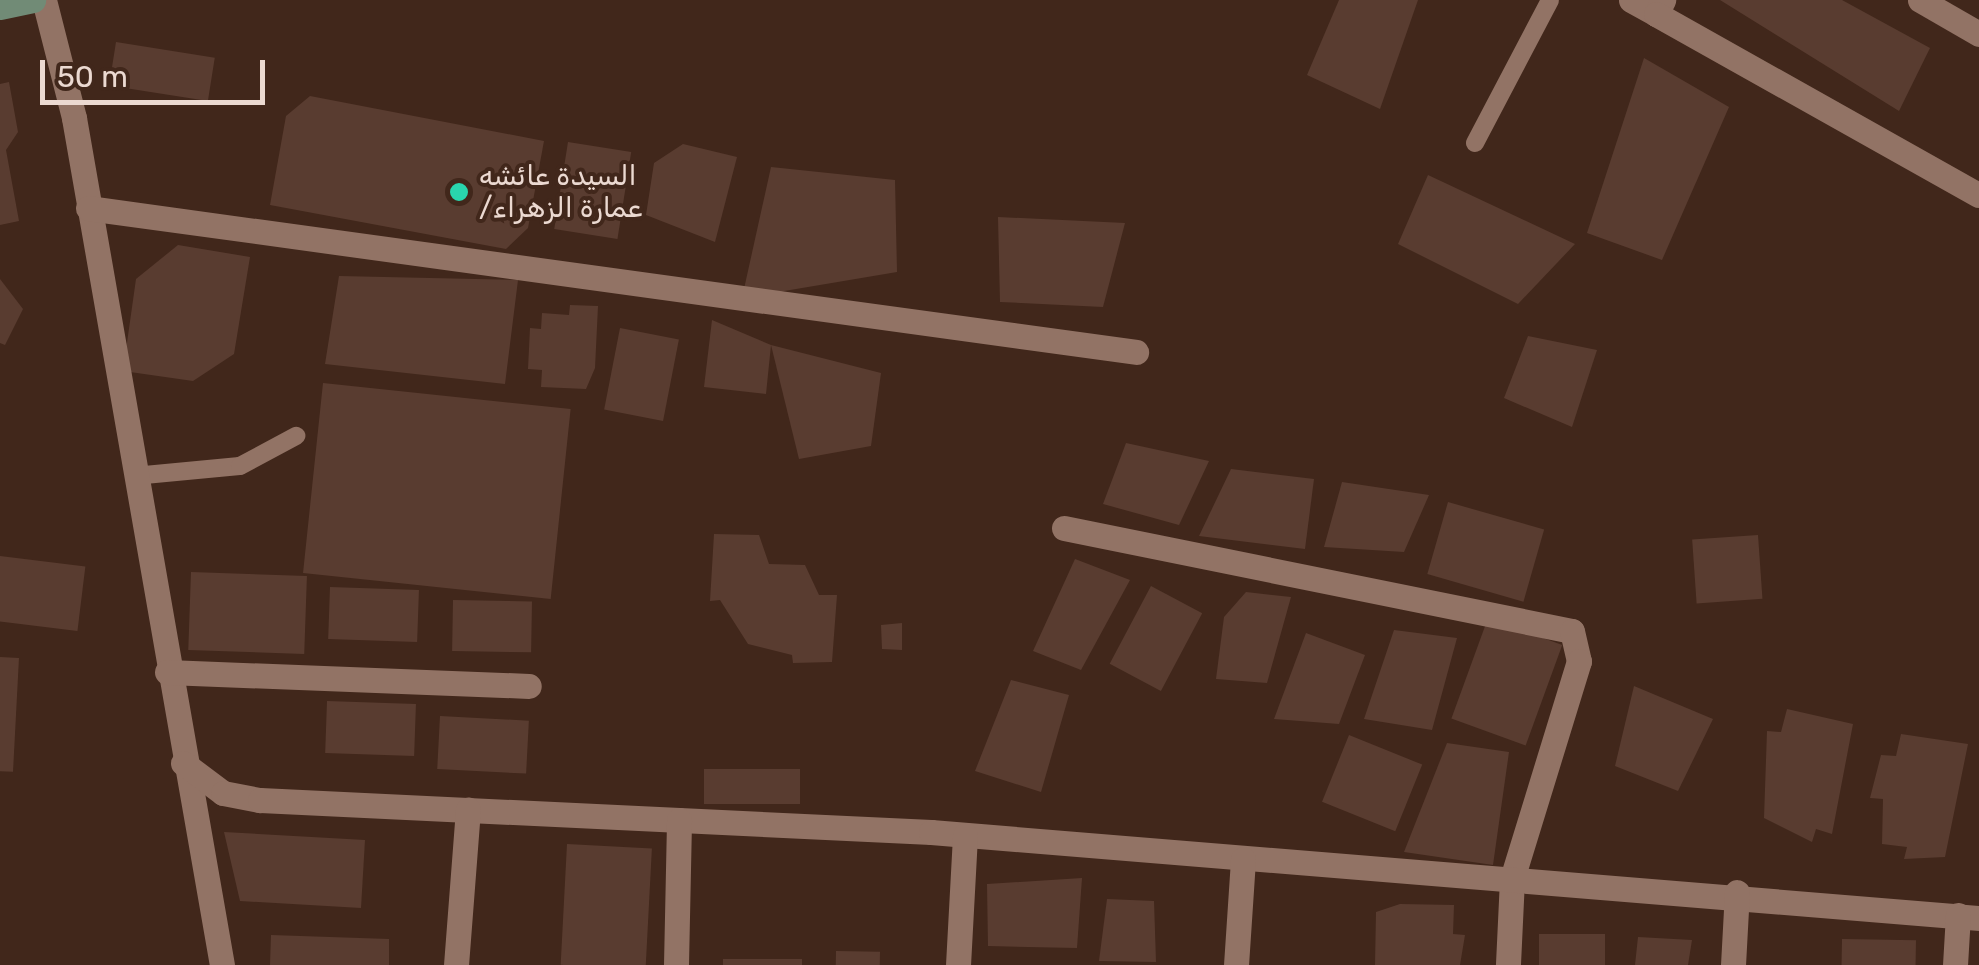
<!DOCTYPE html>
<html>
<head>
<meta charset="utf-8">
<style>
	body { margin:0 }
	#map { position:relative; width:1979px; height:965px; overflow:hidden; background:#41271b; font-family:Rubik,"Noto Sans Arabic",sans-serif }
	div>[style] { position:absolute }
	.building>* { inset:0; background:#593c30; transform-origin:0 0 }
	.lane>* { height:18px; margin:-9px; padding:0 9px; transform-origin:9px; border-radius:9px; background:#927365 }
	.street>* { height:25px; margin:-12.5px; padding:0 12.5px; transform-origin:12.5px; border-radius:12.5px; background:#927365 }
	.secondary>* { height:25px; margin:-12.5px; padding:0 12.5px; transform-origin:12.5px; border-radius:12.5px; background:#718b76 }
	.dots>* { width:28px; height:28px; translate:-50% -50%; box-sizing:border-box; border:5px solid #41271b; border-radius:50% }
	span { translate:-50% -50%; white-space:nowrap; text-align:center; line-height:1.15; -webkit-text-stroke:8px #41271b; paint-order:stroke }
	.poi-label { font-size:28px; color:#ebd9d1 }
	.left { translate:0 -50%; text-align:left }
	.scale { position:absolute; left:40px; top:60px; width:225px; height:45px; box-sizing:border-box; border:5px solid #ebd9d1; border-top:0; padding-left:12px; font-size:30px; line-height:35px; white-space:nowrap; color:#ebd9d1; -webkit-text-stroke:8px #41271b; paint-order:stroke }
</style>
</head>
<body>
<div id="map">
	<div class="building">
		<div style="clip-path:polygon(1339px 0,1418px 0,1380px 109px,1307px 75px)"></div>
		<div style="clip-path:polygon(1720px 0,1842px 0,1930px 48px,1899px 111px)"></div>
		<div style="left:116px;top:42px;width:100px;height:44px;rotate:9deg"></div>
		<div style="clip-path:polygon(1644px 58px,1729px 107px,1662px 260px,1587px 233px)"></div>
		<div style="clip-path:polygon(9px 82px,18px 132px,6px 150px,19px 221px,0 225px,0 84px)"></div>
		<div style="clip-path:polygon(310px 96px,544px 141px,528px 228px,506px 249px,270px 205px,286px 116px)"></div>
		<div style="left:568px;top:142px;width:64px;height:88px;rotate:9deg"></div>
		<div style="clip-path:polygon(683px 144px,737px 157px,715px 242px,646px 215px,654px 163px)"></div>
		<div style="clip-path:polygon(771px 167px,895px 180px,897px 272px,742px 298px)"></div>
		<div style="clip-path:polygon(1428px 175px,1575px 244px,1518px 304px,1398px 244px)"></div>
		<div style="clip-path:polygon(998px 217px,1125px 223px,1103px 307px,1000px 302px)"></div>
		<div style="clip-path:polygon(178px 245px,250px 257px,234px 354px,193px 381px,123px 371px,136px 279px)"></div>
		<div style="clip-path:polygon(339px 276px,518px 280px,505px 384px,325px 364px)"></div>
		<div style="clip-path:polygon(0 279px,23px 309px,5px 345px,0 343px)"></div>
		<div style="clip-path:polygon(570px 305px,598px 306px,595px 368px,586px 389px,541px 387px,542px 370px,528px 369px,530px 328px,541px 329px,542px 313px,569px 315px)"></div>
		<div style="clip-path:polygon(712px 320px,771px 345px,766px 394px,704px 387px)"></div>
		<div style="left:620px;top:328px;width:60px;height:83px;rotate:11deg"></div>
		<div style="clip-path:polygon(1528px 336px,1597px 350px,1572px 427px,1504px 398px)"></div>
		<div style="clip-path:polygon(771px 345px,881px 373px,871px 446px,799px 459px)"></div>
		<div style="left:323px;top:383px;width:249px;height:191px;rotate:6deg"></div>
		<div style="clip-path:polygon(1126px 443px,1209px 461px,1179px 525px,1103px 504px)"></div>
		<div style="clip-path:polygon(1231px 469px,1314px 479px,1305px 549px,1199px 536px)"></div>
		<div style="clip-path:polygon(1342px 482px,1429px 495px,1404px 552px,1324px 547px)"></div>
		<div style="left:1448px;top:502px;width:100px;height:75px;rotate:16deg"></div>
		<div style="clip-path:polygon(714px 534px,759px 535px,769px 564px,805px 565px,819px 595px,837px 595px,832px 662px,793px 663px,792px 655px,748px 644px,720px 600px,710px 601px)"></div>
		<div style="left:1758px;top:535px;width:64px;height:66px;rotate:86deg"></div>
		<div style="left:0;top:556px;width:86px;height:65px;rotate:7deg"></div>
		<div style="clip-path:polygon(1075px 559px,1130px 580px,1081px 670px,1033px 651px)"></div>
		<div style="left:191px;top:572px;width:116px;height:78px;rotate:2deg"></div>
		<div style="left:1151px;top:586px;width:58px;height:88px;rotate:28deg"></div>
		<div style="left:330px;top:587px;width:89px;height:52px;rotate:2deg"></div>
		<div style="clip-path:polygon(1246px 592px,1291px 597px,1267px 683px,1216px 679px,1224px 617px)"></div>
		<div style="left:453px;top:600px;width:79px;height:51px;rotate:1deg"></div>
		<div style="left:1488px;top:618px;width:79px;height:107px;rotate:20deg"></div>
		<div style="clip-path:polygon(902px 623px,902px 650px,882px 649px,881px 625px)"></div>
		<div style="clip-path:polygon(1394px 630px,1457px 638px,1432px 730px,1364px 719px)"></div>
		<div style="clip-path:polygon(1306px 633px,1365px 655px,1339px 724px,1274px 719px)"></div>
		<div style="left:0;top:657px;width:19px;height:114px;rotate:3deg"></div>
		<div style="clip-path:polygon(1011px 680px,1069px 695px,1041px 792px,975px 771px)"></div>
		<div style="clip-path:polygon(1634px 686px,1713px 719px,1678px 791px,1615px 766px)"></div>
		<div style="left:327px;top:701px;width:89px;height:52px;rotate:2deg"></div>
		<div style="clip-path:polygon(1787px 709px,1853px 724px,1832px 834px,1816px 829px,1812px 842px,1764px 818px,1767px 731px,1781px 732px)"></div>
		<div style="left:440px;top:716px;width:89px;height:53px;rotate:3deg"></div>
		<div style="clip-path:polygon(1901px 734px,1968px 744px,1945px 857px,1904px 859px,1907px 847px,1882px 844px,1883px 799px,1870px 798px,1881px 755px,1896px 756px)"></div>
		<div style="left:1349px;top:735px;width:79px;height:72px;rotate:22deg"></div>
		<div style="clip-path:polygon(1447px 743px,1509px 752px,1493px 865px,1404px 852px)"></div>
		<div style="left:704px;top:769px;width:96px;height:35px"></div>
		<div style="clip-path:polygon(224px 832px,365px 840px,361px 908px,240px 901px)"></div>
		<div style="left:567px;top:844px;width:85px;height:121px;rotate:3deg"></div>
		<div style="clip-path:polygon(1082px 878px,1077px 948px,988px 946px,987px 884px)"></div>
		<div style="clip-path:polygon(1107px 899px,1154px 901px,1156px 962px,1099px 961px)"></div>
		<div style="clip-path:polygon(1400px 904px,1454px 905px,1453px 934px,1465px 935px,1460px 965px,1375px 965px,1376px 912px)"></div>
		<div style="left:1539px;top:934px;width:66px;height:31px"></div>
		<div style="clip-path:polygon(271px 935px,389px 939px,389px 965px,270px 965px)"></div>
		<div style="clip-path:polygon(1638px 937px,1692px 940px,1688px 965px,1635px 965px)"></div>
		<div style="left:1842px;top:939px;width:74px;height:26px;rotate:1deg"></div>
		<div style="left:836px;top:951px;width:44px;height:14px;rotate:1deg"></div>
		<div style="left:723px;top:959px;width:79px;height:6px"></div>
	</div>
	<div class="lane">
		<div style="left:1475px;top:143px;width:161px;rotate:-62.3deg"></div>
		<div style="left:134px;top:476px;width:106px;rotate:-5.4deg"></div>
		<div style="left:240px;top:466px;width:64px;rotate:-28.2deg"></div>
	</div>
	<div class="street">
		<div style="left:44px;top:0;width:122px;rotate:75.7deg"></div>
		<div style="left:74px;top:118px;width:860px;rotate:80.09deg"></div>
		<div style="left:1631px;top:0;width:29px;rotate:29deg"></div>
		<div style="left:1656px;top:14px;width:16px;rotate:-63deg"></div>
		<div style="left:1920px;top:0;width:68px;rotate:30deg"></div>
		<div style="left:1656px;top:14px;width:370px;rotate:29.3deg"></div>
		<div style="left:88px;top:208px;width:1058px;rotate:7.82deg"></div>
		<div style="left:1064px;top:528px;width:518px;rotate:11.46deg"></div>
		<div style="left:1572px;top:631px;width:31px;rotate:77deg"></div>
		<div style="left:1579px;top:661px;width:228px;rotate:107.1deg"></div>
		<div style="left:1512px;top:879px;width:86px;rotate:92.7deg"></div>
		<div style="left:167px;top:672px;width:362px;rotate:2.2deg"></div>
		<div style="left:183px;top:763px;width:50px;rotate:36.9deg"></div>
		<div style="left:223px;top:793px;width:38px;rotate:11deg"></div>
		<div style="left:260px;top:800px;width:672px;rotate:2.73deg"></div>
		<div style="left:931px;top:832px;width:1052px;rotate:4.69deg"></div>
		<div style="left:456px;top:965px;width:156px;rotate:-85.6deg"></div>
		<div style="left:676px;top:965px;width:145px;rotate:-88.8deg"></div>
		<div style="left:958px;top:965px;width:130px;rotate:-86.9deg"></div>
		<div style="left:1236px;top:965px;width:106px;rotate:-86.2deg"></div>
		<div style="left:1733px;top:965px;width:73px;rotate:-86.9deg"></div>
		<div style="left:1955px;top:965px;width:50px;rotate:-86.6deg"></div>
	</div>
	<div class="secondary">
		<div style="left:0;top:7px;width:34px;rotate:-12deg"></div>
	</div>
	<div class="dots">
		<div style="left:459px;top:192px;background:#29d5ad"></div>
	</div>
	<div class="poi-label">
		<span class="left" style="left:479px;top:192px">السيدة عائشه<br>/عمارة الزهراء</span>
	</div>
	<div class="scale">50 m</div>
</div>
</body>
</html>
